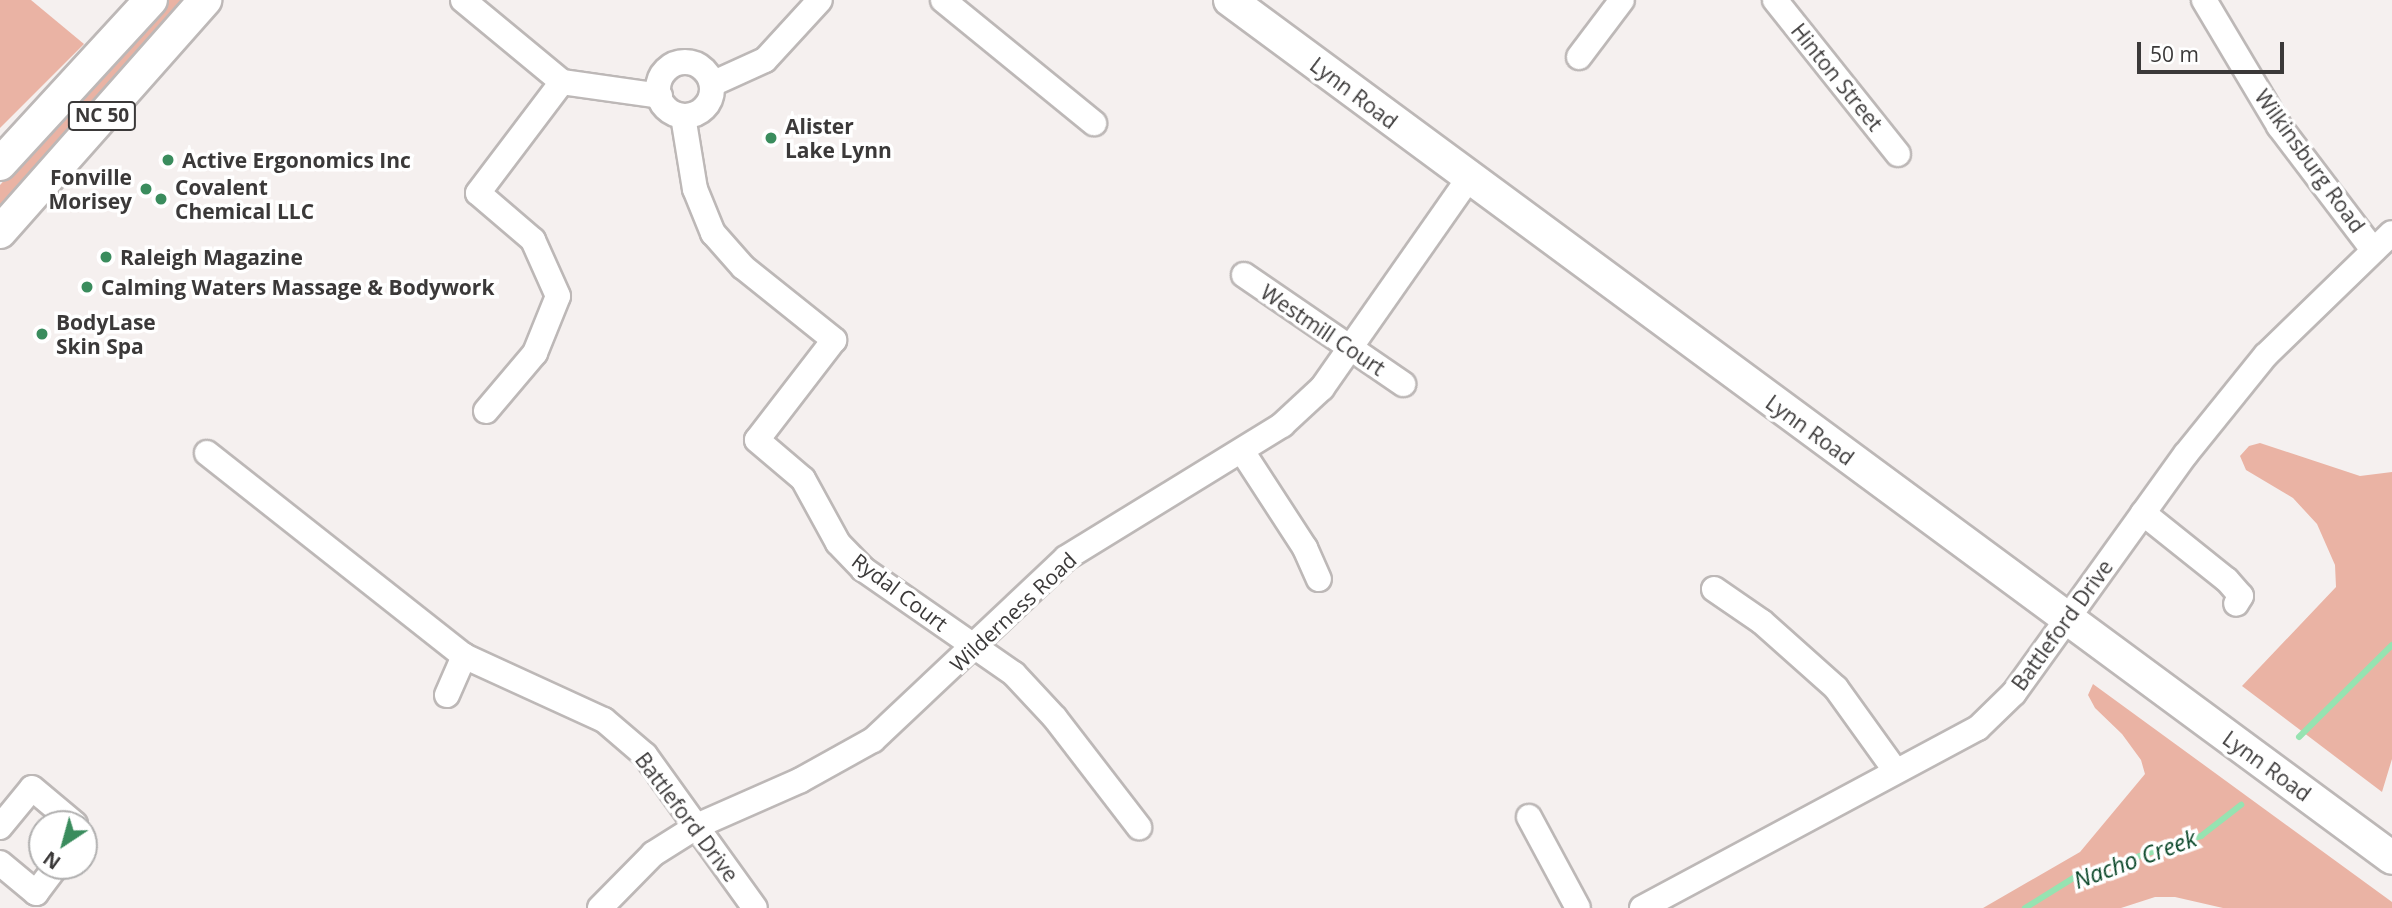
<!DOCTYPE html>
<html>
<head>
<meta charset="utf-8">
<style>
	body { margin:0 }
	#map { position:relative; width:2392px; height:908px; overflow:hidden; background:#f5f0ef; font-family:"Open Sans",sans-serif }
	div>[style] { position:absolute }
	.green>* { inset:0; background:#eab3a4 }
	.stream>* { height:6px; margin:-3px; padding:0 3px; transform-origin:3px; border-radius:3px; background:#96e3b1 }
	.roads { filter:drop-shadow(2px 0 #bdb8b7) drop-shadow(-2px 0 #bdb8b7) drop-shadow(0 2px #bdb8b7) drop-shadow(0 -2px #bdb8b7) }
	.minor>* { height:24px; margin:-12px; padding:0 12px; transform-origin:12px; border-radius:12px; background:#fff }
	.minor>.ring { margin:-12px; padding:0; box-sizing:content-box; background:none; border:24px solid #fff; border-radius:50% }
	.major>* { height:32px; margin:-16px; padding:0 16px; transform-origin:16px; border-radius:16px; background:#fff }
	.dots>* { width:19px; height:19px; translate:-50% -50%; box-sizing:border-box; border:4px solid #fff; border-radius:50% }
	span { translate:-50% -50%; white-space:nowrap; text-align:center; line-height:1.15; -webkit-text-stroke:7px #fff; paint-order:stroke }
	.shield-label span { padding:2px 5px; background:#fff; border:2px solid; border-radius:5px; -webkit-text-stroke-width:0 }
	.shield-label { font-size:19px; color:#3b3939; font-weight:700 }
	.street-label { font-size:21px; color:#3b3939 }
	.poi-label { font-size:21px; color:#3b3939; font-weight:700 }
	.left { translate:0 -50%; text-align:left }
	.right { translate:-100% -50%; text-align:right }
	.water-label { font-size:23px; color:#094628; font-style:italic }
	.north { position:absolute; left:28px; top:810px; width:70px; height:70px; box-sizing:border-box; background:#fff; border:2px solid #b1b0b0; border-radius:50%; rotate:216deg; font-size:19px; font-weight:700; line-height:28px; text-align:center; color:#3b3939 }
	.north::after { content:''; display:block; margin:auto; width:24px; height:32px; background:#3a8c5d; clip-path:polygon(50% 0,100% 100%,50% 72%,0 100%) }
	.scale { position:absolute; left:2137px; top:42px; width:147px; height:32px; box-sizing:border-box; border:4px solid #3b3939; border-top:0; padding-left:9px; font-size:21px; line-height:24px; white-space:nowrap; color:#3b3939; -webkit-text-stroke:5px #fff; paint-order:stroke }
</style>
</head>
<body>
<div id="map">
	<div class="green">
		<div style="clip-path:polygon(0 0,31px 0,84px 44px,0 128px)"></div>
		<div style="clip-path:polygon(165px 0,190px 0,0 212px,0 185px)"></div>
		<div style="clip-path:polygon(2260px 443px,2360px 476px,2392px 472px,2392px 759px,2382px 792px,2242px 686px,2336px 587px,2335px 565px,2317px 524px,2293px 498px,2246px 470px,2240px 456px,2249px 446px)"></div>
		<div style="clip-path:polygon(2093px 684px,2392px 902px,2392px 908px,2223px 908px,2175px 897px,2155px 897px,2121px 908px,1983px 908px,2080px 852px,2145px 774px,2141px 760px,2122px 734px,2095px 708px,2088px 695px)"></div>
	</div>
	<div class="stream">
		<div style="left:2299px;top:737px;width:131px;rotate:-44.7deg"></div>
		<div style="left:2025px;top:908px;width:59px;rotate:-31.8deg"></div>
		<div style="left:2075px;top:877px;width:133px;rotate:-18deg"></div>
		<div style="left:2201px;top:836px;width:51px;rotate:-37.8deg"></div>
	</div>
	<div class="roads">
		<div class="minor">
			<div style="left:463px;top:0;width:129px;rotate:39.6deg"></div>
			<div style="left:562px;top:82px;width:99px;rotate:8.1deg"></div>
			<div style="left:943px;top:0;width:195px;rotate:39.2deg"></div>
			<div style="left:1775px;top:0;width:197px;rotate:51.4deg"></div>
			<div style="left:2204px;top:0;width:147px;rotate:59.2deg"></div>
			<div style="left:2279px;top:126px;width:156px;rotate:52.8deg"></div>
			<div style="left:1579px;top:57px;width:71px;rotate:-53deg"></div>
			<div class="ring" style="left:658px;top:62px;width:30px;height:30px"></div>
			<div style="left:712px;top:84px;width:58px;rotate:-24.4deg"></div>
			<div style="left:765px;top:60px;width:81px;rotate:-47.5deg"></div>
			<div style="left:683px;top:116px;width:74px;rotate:80.7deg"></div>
			<div style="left:695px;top:189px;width:48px;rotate:67.8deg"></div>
			<div style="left:713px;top:233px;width:45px;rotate:48.6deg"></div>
			<div style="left:743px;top:267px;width:117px;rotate:38.7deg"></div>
			<div style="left:834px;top:340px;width:126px;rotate:127.6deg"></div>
			<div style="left:757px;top:440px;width:60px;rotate:40.3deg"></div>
			<div style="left:803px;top:479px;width:73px;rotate:61.3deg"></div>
			<div style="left:838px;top:543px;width:36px;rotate:46deg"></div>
			<div style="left:863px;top:569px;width:184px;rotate:34.8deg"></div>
			<div style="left:1014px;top:674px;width:60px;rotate:47deg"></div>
			<div style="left:1055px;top:718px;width:138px;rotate:52.4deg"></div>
			<div style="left:1244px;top:275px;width:193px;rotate:34.4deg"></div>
			<div style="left:486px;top:411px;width:76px;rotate:-49.8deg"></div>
			<div style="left:535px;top:353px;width:61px;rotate:-68deg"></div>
			<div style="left:558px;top:296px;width:61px;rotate:-114.1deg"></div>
			<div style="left:533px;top:240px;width:72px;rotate:-139.5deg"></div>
			<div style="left:478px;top:193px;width:139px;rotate:-52.9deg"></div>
			<div style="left:1242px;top:451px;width:116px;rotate:57deg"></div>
			<div style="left:1305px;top:548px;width:34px;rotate:66deg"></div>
			<div style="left:207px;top:453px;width:328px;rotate:38.3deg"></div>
			<div style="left:464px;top:656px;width:154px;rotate:24.6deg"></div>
			<div style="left:604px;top:720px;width:54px;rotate:40.5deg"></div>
			<div style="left:645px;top:755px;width:188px;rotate:54.3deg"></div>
			<div style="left:2143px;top:513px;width:107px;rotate:38.6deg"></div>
			<div style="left:2227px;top:580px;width:21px;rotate:49deg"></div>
			<div style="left:2241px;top:596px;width:9px;rotate:122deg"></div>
			<div style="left:1714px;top:589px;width:58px;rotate:34.5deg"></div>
			<div style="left:1762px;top:622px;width:99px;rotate:41.7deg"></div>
			<div style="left:1836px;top:688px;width:101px;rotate:54.3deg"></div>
			<div style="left:447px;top:695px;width:43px;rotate:-66.4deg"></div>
			<div style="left:1529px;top:817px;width:103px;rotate:61.7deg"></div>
			<div style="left:0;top:827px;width:50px;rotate:-50.6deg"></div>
			<div style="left:32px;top:788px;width:56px;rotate:39.9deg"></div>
			<div style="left:0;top:863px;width:47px;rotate:39.8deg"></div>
			<div style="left:36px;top:893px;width:34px;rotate:-53deg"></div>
			<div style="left:600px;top:908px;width:76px;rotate:-45.5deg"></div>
			<div style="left:653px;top:854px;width:54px;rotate:-32.2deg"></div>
			<div style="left:699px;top:825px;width:111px;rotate:-23.8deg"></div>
			<div style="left:801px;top:780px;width:82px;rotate:-29.1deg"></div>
			<div style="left:873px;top:740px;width:265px;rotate:-43.3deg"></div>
			<div style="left:1066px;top:558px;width:254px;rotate:-31.6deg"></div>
			<div style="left:1282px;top:425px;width:54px;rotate:-42.8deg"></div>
			<div style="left:1322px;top:388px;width:256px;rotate:-55deg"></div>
			<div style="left:1642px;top:908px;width:381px;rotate:-28.2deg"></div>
			<div style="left:1978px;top:728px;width:50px;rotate:-44.2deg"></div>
			<div style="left:2014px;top:693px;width:294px;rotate:-54.3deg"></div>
			<div style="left:2186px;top:454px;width:127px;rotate:-51.1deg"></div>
			<div style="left:2266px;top:355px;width:175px;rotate:-44.1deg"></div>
		</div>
		<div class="major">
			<div style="left:1230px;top:0;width:1444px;rotate:36.44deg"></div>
			<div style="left:0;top:164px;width:223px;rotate:-47.4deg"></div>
			<div style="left:0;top:232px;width:310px;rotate:-48.5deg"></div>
		</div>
	</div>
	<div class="dots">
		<div style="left:771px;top:138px;background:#3a8c5d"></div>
		<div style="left:168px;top:160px;background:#3a8c5d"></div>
		<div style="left:146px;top:189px;background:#3a8c5d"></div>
		<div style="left:161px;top:199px;background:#3a8c5d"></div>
		<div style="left:106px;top:257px;background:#3a8c5d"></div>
		<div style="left:87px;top:287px;background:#3a8c5d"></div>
		<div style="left:42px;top:334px;background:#3a8c5d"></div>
	</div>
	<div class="shield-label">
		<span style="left:102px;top:116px">NC 50</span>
	</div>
	<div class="street-label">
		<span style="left:1837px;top:77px;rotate:51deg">Hinton Street</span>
		<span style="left:1354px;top:93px;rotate:37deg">Lynn Road</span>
		<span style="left:2310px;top:161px;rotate:54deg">Wilkinsburg Road</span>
		<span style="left:1323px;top:330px;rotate:34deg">Westmill Court</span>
		<span style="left:1810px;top:430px;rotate:36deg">Lynn Road</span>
		<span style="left:900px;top:592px;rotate:37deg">Rydal Court</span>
		<span style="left:1013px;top:612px;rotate:-43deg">Wilderness Road</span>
		<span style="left:2062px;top:625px;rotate:-54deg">Battleford Drive</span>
		<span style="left:2267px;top:766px;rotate:36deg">Lynn Road</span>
		<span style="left:687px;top:817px;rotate:53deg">Battleford Drive</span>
	</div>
	<div class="poi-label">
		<span class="left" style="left:785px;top:138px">Alister<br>Lake Lynn</span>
		<span class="left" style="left:182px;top:160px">Active Ergonomics Inc</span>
		<span class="right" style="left:132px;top:189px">Fonville<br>Morisey</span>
		<span class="left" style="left:175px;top:199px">Covalent<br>Chemical LLC</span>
		<span class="left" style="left:120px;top:257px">Raleigh Magazine</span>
		<span class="left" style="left:101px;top:287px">Calming Waters Massage &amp; Bodywork</span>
		<span class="left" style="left:56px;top:334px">BodyLase<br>Skin Spa</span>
	</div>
	<div class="water-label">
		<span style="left:2135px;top:859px;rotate:-20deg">Nacho Creek</span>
	</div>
	<div class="north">N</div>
	<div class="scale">50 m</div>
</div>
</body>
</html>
